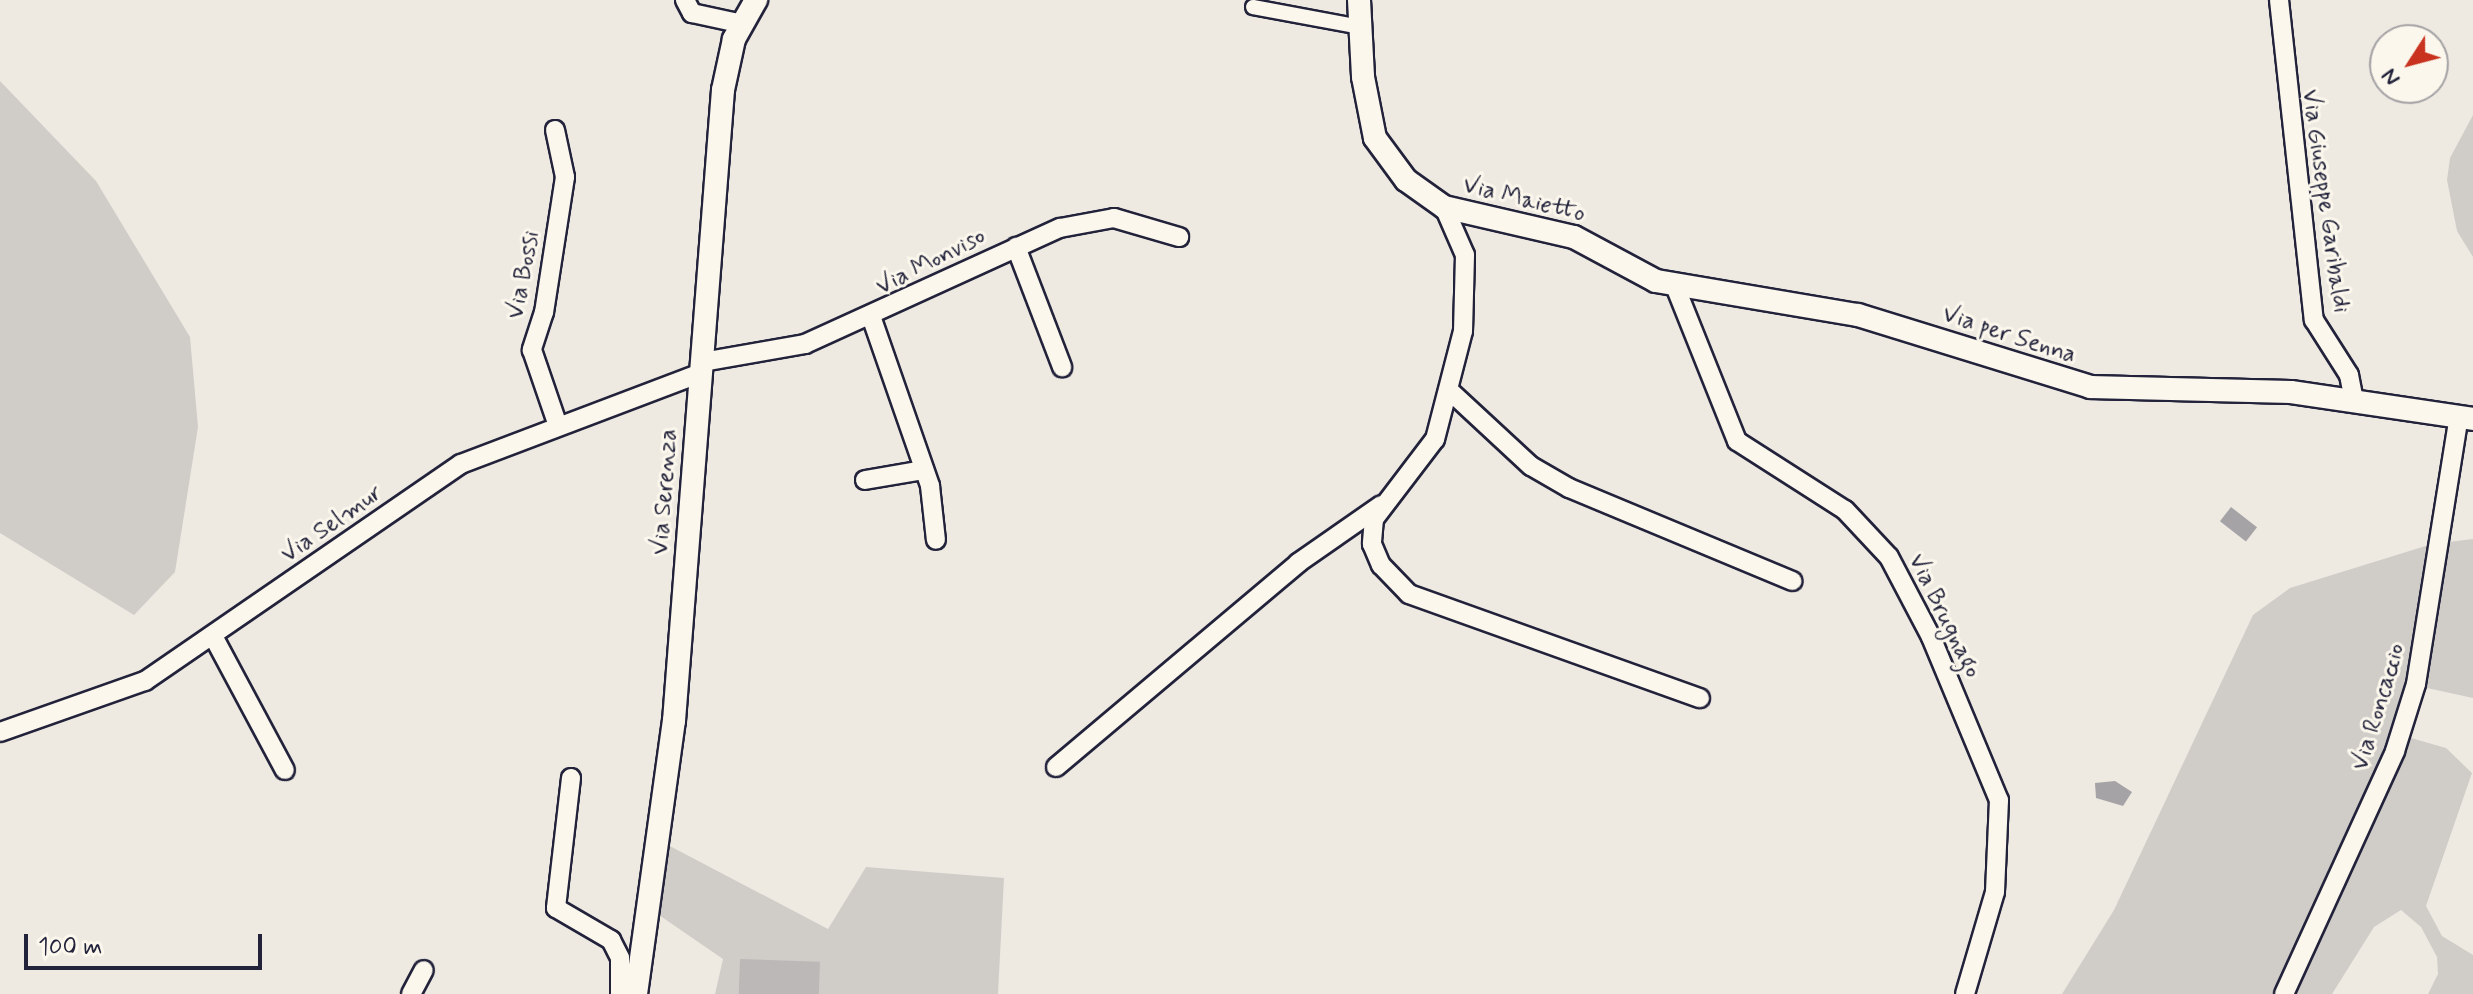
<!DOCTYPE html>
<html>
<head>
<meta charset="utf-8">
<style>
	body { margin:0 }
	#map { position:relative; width:2473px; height:994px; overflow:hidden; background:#eeeae2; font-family:Mynerve,sans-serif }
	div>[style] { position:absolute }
	.green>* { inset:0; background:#d0cdc9 }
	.water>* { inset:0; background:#a6a3a7; transform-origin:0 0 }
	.building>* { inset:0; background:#bcb8b8; transform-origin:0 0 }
	.roads { filter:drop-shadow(2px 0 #22223b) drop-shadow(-2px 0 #22223b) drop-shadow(0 2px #22223b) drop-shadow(0 -2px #22223b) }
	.pedestrian>* { height:14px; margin:-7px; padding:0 7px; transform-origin:7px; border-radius:7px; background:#fbf7ec }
	.minor>* { height:18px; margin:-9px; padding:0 9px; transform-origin:9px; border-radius:9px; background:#fbf7ec }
	.tertiary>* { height:22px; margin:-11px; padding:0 11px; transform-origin:11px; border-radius:11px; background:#fbf7ec }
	span { translate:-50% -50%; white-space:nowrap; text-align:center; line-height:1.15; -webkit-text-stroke:6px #fbf7ec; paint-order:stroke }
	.street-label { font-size:24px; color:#22223b }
	.north { position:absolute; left:2369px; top:24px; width:80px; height:80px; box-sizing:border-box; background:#fbf7ec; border:2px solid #a4a2a5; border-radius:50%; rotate:234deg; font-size:22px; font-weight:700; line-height:32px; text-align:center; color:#22223b }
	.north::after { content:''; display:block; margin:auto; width:28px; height:36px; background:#c8321e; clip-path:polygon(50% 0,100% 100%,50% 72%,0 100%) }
	.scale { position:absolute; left:24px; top:934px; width:238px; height:36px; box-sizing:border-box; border:4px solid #22223b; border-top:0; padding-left:10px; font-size:24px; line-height:28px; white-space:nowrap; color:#22223b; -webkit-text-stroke:6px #fbf7ec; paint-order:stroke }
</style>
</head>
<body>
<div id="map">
	<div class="green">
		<div style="clip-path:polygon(0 81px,96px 181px,190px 337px,198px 427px,175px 572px,134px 615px,0 533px)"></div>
		<div style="clip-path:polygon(2473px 115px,2473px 257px,2457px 231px,2447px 180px,2450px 158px)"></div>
		<div style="clip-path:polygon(2473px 539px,2473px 698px,2427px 688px,2404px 736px,2446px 748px,2472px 773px,2426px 906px,2442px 936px,2473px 955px,2473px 994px,2428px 994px,2438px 974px,2437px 957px,2421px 927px,2401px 910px,2374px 927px,2332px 994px,2062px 994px,2114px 910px,2253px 615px,2290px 588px,2432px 544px)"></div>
		<div style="clip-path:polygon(666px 844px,828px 929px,866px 867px,1004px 878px,998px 994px,715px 994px,723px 959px,656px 913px)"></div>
	</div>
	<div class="water">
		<div style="left:2231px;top:507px;width:33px;height:18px;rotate:38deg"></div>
		<div style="clip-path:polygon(2115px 781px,2132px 792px,2123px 806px,2096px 798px,2095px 783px)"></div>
	</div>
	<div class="building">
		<div style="left:740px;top:959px;width:80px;height:35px;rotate:2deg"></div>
	</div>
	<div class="roads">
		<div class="pedestrian">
			<div style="left:1253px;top:7px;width:110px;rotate:10.5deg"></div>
		</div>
		<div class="minor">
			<div style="left:685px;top:0;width:15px;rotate:62deg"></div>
			<div style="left:692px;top:13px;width:52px;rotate:12.2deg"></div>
			<div style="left:2279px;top:0;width:322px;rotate:83.8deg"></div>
			<div style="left:2314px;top:320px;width:65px;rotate:57.5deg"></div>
			<div style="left:2349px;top:375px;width:25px;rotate:79deg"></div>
			<div style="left:555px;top:130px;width:48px;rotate:78deg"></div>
			<div style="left:565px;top:177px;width:137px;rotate:98.8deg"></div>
			<div style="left:544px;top:312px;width:40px;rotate:108deg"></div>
			<div style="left:532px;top:350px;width:80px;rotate:71.1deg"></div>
			<div style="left:1444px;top:207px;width:52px;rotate:66.4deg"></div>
			<div style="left:1465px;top:255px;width:76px;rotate:91.5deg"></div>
			<div style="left:1463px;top:331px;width:112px;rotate:104.5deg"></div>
			<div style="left:1435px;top:439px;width:101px;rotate:127.3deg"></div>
			<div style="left:1374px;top:519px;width:25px;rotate:95deg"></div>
			<div style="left:1372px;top:544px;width:23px;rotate:67deg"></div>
			<div style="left:1381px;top:565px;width:40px;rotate:46deg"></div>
			<div style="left:1409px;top:594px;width:309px;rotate:19.7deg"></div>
			<div style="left:1016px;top:247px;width:129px;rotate:69deg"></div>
			<div style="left:1675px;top:286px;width:167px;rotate:68.2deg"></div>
			<div style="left:1737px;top:441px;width:128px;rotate:32.6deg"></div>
			<div style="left:1845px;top:510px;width:64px;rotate:46.9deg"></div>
			<div style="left:1889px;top:557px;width:90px;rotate:62.3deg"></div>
			<div style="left:1931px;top:637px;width:177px;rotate:67.4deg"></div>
			<div style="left:1999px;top:800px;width:92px;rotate:92.5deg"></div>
			<div style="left:1995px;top:892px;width:106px;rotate:106.4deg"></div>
			<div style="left:872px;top:319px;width:177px;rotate:70.8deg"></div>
			<div style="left:930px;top:486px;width:54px;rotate:83.7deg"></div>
			<div style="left:702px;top:362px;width:105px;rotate:-9.9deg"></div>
			<div style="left:805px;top:344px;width:280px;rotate:-24.5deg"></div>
			<div style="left:1060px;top:228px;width:55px;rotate:-10.5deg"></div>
			<div style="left:1114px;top:218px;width:68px;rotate:16.3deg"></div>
			<div style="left:1451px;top:392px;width:109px;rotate:42.8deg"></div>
			<div style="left:1531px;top:466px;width:44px;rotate:30.1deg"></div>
			<div style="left:1569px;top:488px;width:242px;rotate:22.6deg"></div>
			<div style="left:865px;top:480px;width:60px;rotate:-9.6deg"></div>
			<div style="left:213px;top:636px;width:152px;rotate:61.8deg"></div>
			<div style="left:0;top:732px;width:154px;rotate:-19.4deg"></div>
			<div style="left:145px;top:681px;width:383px;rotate:-34.5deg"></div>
			<div style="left:461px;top:464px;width:257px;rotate:-20.8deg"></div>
			<div style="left:1056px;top:767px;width:317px;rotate:-40.1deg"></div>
			<div style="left:1298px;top:563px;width:101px;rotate:-34.9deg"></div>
			<div style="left:571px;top:778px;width:131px;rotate:96.6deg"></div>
			<div style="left:556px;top:908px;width:64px;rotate:30.2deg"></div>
			<div style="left:611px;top:940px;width:20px;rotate:63deg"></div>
			<div style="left:620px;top:958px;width:36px;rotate:90deg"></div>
			<div style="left:411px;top:994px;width:27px;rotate:-62deg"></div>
			<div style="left:2284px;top:994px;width:267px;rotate:-65.4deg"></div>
			<div style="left:2395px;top:751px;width:70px;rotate:-72.6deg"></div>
			<div style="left:2416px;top:684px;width:270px;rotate:-80.9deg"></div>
		</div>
		<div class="tertiary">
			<div style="left:1359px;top:0;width:77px;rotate:87deg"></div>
			<div style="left:1363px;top:77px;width:62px;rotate:78.9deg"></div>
			<div style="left:1375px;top:138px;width:52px;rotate:53.6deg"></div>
			<div style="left:1406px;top:180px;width:47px;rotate:35.4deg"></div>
			<div style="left:1444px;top:207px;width:133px;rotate:13deg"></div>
			<div style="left:1574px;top:237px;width:93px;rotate:28.2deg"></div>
			<div style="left:1656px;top:281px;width:205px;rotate:9.6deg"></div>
			<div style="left:1858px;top:315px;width:243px;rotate:17.2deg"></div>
			<div style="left:2090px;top:387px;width:201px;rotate:1.4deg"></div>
			<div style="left:2291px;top:392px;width:184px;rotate:8.4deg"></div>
			<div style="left:636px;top:994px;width:276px;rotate:-82.1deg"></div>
			<div style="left:674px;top:721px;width:633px;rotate:-85.56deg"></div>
			<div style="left:723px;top:90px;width:52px;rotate:-77.8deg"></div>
			<div style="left:734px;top:39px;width:45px;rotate:-60.6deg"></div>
		</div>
	</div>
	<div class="street-label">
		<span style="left:1524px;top:200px;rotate:14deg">Via Maietto</span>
		<span style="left:2325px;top:201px;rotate:82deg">Via Giuseppe Garibaldi</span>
		<span style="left:931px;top:262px;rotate:-27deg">Via Monviso</span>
		<span style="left:524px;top:275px;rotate:-79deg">Via Bossi</span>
		<span style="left:2009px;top:335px;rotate:18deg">Via per Senna</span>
		<span style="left:665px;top:492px;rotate:-86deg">Via Serenza</span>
		<span style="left:332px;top:524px;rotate:-35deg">Via Selmur</span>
		<span style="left:1944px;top:616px;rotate:64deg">Via Brugnago</span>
		<span style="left:2379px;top:707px;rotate:-73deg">Via Roncaccio</span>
	</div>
	<div class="north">N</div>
	<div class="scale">100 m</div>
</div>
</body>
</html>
